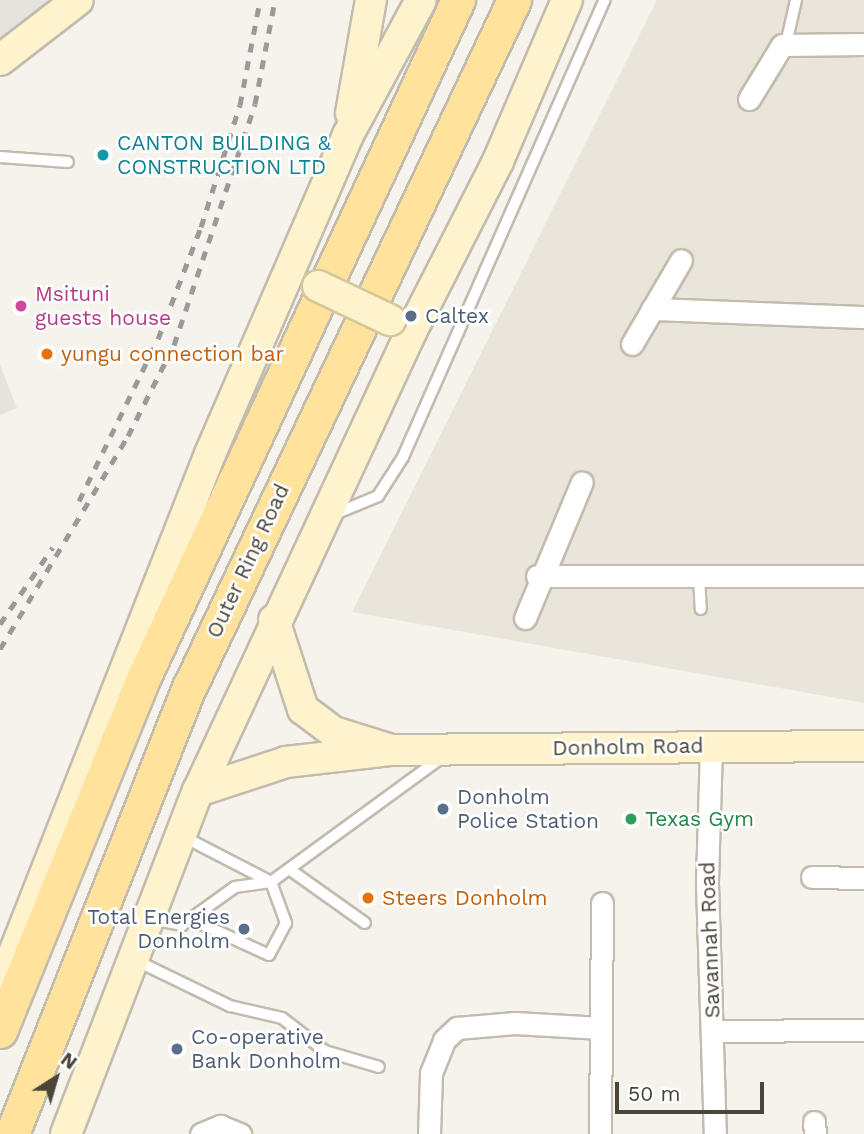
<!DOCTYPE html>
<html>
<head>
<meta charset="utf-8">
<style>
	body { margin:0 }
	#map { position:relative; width:864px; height:1134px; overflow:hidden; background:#f6f3ec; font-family:"Work Sans",sans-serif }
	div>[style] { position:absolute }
	.residential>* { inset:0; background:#eae5da }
	.industrial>* { inset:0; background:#e6e2dd }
	.roads { filter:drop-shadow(2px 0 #c2bbae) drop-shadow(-2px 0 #c2bbae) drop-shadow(0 2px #c2bbae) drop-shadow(0 -2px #c2bbae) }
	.lane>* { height:10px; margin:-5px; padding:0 5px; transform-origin:5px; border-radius:5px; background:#fff }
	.street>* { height:21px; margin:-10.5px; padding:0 10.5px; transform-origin:10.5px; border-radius:10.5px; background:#fff }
	.secondary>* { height:30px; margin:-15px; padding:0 15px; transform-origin:15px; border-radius:15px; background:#fff3cd }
	.primary>* { height:33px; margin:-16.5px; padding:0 16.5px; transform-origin:16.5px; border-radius:16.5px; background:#ffe39c }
	.rail>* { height:5px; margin-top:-2.5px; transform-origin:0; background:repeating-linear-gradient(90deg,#9a9a9a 0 9px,transparent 0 18px) }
	.bridges { filter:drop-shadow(2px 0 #d6c79b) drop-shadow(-2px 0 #d6c79b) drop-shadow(0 2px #d6c79b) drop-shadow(0 -2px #d6c79b) }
	.secondary-bridge>* { height:30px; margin:-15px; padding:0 15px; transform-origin:15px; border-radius:15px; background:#fff3cd }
	.dots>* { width:19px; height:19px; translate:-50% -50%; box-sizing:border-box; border:4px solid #fff; border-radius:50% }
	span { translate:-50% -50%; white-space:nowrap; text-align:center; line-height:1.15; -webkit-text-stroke:5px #fff; paint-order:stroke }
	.culture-label { font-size:21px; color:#0d838f }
	.left { translate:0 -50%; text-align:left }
	.hotel-label { font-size:21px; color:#b23c85 }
	.service-label { font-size:21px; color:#4e5e75 }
	.right { translate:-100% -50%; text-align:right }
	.food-label { font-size:21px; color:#c56008 }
	.street-label { font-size:21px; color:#4b4439 }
	.leisure-label { font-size:21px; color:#27864d }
	.north { position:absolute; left:21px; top:1043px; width:70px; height:70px; -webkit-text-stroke:5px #fff; paint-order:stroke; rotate:37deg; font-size:19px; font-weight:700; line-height:28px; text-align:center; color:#4b4439 }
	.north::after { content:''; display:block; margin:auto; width:24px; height:32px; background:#4b4439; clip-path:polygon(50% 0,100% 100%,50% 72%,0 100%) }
	.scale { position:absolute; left:615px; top:1082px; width:149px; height:32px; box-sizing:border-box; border:4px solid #4b4439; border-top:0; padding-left:9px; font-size:21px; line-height:24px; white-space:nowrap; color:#4b4439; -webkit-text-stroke:5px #fff; paint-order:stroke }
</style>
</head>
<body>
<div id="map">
	<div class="residential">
		<div style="clip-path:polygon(657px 0,864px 0,864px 703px,352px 612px)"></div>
	</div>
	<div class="industrial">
		<div style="clip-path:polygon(0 0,54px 0,0 45px)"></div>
		<div style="clip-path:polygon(0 365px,17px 408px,0 415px)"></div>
	</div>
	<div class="roads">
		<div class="lane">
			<div style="left:786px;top:44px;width:45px;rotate:-77.2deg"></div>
			<div style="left:0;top:157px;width:68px;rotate:4.2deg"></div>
			<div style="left:330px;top:516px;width:52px;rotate:-22.6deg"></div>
			<div style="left:378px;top:496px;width:46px;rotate:-57.3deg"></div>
			<div style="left:403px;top:457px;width:500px;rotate:-66.2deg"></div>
			<div style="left:699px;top:576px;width:33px;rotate:87deg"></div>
			<div style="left:184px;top:837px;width:98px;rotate:27.3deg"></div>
			<div style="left:271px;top:882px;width:44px;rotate:69.9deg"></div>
			<div style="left:286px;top:923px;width:36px;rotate:118deg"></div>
			<div style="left:269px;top:955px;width:81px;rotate:-155.3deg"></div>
			<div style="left:289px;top:869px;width:93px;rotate:35.4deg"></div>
			<div style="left:151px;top:919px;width:32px;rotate:11deg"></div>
			<div style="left:182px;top:925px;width:65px;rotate:-35.6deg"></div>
			<div style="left:235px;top:887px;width:36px;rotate:-8deg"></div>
			<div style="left:271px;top:882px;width:214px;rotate:-36.1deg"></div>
			<div style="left:135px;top:960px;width:106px;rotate:25.8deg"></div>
			<div style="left:230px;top:1006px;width:53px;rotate:13deg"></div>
			<div style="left:282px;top:1018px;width:54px;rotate:37.5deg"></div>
			<div style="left:325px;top:1051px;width:56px;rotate:16.5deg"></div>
		</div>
		<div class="street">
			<div style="left:749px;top:99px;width:63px;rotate:-58.6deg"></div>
			<div style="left:782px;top:45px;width:82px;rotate:-0.7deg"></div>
			<div style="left:652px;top:309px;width:212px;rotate:2.2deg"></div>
			<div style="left:632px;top:344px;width:97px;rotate:-59.7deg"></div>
			<div style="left:537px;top:576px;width:327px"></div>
			<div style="left:525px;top:618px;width:147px;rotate:-67.3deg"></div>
			<div style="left:711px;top:746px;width:138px;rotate:91.7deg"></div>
			<div style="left:707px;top:884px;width:250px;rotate:88.2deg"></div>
			<div style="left:812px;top:877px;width:52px;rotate:1.1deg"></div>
			<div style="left:713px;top:1031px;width:151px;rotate:-0.4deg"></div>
			<div style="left:814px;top:1122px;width:12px;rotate:85deg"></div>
			<div style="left:201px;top:1134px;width:21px;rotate:-23deg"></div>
			<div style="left:220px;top:1126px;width:22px;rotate:22deg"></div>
			<div style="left:429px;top:1134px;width:61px;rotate:-88.1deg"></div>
			<div style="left:431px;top:1073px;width:35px;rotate:-68deg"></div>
			<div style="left:444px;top:1040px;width:18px;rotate:-43deg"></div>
			<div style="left:457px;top:1028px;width:58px;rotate:-4.9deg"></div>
			<div style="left:515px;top:1023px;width:86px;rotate:3.3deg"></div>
			<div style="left:600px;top:1134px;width:231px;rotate:-89.5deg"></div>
		</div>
		<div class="secondary">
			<div style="left:0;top:60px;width:98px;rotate:-37.6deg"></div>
			<div style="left:351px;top:113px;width:115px;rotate:-80deg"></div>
			<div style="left:274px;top:620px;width:94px;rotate:72deg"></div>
			<div style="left:303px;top:709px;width:39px;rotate:37deg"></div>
			<div style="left:334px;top:732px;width:57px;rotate:17.5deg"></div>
			<div style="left:198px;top:791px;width:93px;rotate:-18.2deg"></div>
			<div style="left:286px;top:762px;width:107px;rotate:-6.5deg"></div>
			<div style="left:392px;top:750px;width:472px;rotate:-0.5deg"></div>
			<div style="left:3px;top:981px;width:566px;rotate:-68.56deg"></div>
			<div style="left:210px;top:454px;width:348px;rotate:-66.6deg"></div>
			<div style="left:348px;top:135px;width:153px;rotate:-61.6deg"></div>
			<div style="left:66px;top:1134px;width:368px;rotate:-69deg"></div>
			<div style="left:198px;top:791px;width:508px;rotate:-65.1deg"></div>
			<div style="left:412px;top:330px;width:190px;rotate:-63deg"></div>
			<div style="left:498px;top:161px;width:175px;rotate:-66.8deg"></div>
		</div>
		<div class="primary">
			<div style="left:0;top:1031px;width:378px;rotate:-67.9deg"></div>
			<div style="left:142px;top:681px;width:751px;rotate:-65.11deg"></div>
			<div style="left:12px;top:1134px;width:480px;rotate:-68.4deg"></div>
			<div style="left:189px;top:688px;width:761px;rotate:-64.71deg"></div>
		</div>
	</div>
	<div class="rail">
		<div style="left:79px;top:501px;width:180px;rotate:-64deg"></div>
		<div style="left:158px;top:339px;width:120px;rotate:-69deg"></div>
		<div style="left:201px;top:227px;width:128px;rotate:-72.3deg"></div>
		<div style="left:240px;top:105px;width:107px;rotate:-79.2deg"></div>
		<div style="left:0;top:624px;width:93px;rotate:-55.5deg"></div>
		<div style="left:0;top:649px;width:249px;rotate:-59deg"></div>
		<div style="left:128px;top:436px;width:102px;rotate:-63.2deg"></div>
		<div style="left:174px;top:345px;width:254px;rotate:-71.4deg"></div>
		<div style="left:255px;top:104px;width:106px;rotate:-79.1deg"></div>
	</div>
	<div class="bridges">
		<div class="secondary-bridge">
			<div style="left:318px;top:286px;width:80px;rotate:25.3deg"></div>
		</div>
	</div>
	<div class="dots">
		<div style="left:103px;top:155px;background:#0f9aa8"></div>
		<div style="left:21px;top:306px;background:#d1479c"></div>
		<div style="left:411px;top:316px;background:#5c6f8a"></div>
		<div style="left:47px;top:354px;background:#e8710a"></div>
		<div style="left:443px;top:809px;background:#5c6f8a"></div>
		<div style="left:631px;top:819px;background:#2e9e5b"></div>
		<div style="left:368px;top:898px;background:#e8710a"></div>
		<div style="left:244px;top:929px;background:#5c6f8a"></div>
		<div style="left:177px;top:1049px;background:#5c6f8a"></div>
	</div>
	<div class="culture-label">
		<span class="left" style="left:117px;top:155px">CANTON BUILDING &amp;<br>CONSTRUCTION LTD</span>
	</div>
	<div class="hotel-label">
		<span class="left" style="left:35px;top:306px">Msituni<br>guests house</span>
	</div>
	<div class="service-label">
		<span class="left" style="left:425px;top:316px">Caltex</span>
		<span class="left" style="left:457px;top:809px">Donholm<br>Police Station</span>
		<span class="right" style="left:230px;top:929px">Total Energies<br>Donholm</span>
		<span class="left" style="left:191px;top:1049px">Co-operative<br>Bank Donholm</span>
	</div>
	<div class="food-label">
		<span class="left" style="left:61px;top:354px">yungu connection bar</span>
		<span class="left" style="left:382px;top:898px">Steers Donholm</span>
	</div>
	<div class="street-label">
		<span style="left:248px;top:561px;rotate:-65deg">Outer Ring Road</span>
		<span style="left:628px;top:747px;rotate:-1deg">Donholm Road</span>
		<span style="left:710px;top:940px;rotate:-92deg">Savannah Road</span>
	</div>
	<div class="leisure-label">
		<span class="left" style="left:645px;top:819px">Texas Gym</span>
	</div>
	<div class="north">N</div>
	<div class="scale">50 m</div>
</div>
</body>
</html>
